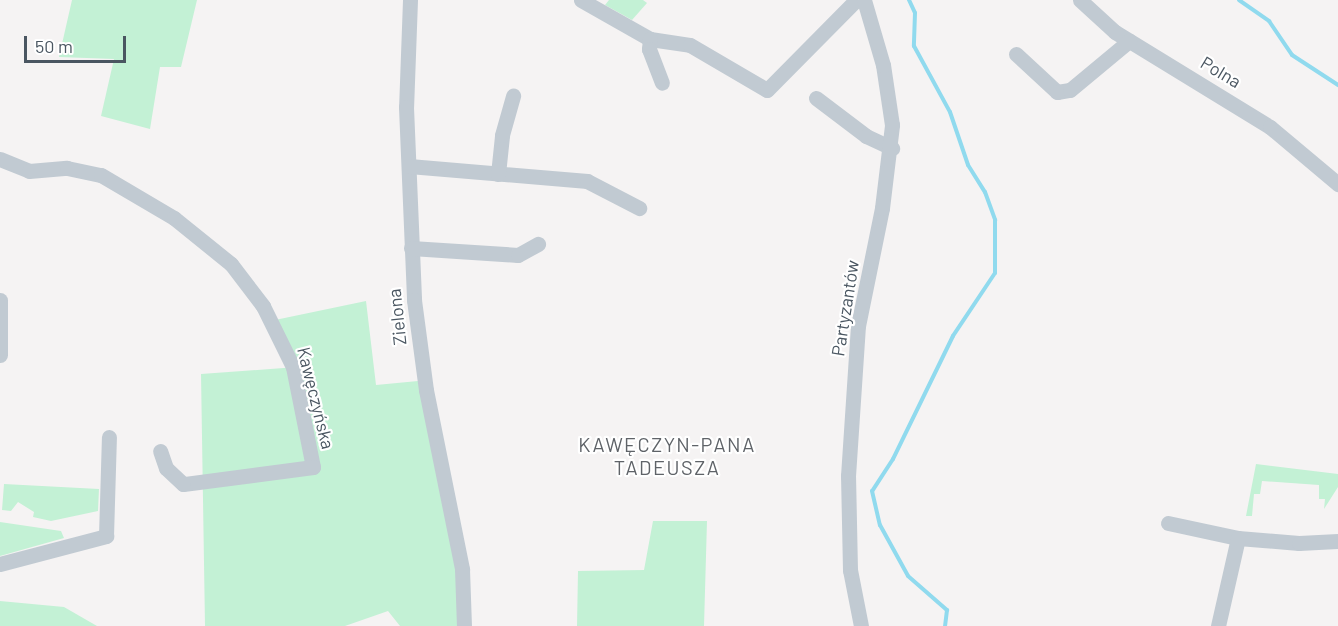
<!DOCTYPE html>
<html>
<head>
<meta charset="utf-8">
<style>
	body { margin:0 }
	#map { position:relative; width:1338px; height:626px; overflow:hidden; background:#f5f3f3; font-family:Barlow,sans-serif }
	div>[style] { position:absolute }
	.green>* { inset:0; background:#c3f1d5 }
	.stream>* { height:4px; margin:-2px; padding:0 2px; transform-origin:2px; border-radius:2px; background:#90daee }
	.minor>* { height:15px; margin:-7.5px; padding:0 7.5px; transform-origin:7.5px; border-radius:7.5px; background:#c1cad2 }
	span { translate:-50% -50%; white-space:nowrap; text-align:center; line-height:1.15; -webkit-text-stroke:4.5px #fff; paint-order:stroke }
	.street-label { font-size:18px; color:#4a5661 }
	.neighbourhood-label { font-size:20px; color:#5f6368; letter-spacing:1.5px }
	.scale { position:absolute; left:24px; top:36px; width:102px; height:27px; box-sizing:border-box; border:3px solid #4a5661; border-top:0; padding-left:8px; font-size:18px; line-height:21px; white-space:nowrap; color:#4a5661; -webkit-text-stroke:4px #fff; paint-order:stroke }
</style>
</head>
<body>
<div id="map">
	<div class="green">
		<div style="clip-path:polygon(72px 0,197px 0,181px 67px,160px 67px,150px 129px,101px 116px,114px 59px,59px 57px)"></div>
		<div style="clip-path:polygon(609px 0,643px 0,647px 3px,632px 20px,605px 5px)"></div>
		<div style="clip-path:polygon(366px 301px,376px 385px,418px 381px,459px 574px,459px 626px,400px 626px,388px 611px,345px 626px,205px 626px,201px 374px,297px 367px,275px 320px)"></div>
		<div style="clip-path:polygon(1256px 464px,1338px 474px,1338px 487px,1324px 509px,1325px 499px,1319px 499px,1319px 485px,1262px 481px,1260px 494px,1254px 494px,1252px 516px,1246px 516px)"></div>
		<div style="clip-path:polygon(4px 484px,99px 489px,98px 511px,51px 521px,33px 517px,34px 512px,18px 502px,11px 511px,2px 510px)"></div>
		<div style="clip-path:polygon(653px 521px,707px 521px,704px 626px,577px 626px,578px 571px,644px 570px)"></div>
		<div style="clip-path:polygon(0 522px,61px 531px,64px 538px,0 556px)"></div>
		<div style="clip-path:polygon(0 601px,64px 607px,97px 626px,0 626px)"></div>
	</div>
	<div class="stream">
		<div style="left:909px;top:0;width:14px;rotate:65deg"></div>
		<div style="left:915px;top:13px;width:33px;rotate:92deg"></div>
		<div style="left:914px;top:46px;width:75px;rotate:61.4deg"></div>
		<div style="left:950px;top:112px;width:56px;rotate:71.2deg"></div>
		<div style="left:968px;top:165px;width:32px;rotate:58deg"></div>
		<div style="left:985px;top:192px;width:30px;rotate:70deg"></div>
		<div style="left:995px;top:220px;width:53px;rotate:90deg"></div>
		<div style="left:995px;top:273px;width:76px;rotate:123.7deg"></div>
		<div style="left:953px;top:336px;width:137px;rotate:116deg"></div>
		<div style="left:893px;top:459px;width:38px;rotate:123deg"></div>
		<div style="left:872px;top:491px;width:35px;rotate:77deg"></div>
		<div style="left:880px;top:525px;width:58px;rotate:61.2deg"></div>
		<div style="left:908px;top:576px;width:52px;rotate:41.1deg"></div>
		<div style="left:947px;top:610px;width:16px;rotate:97deg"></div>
		<div style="left:1239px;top:0;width:37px;rotate:35deg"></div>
		<div style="left:1269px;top:21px;width:41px;rotate:55.9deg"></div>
		<div style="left:1292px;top:55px;width:55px;rotate:33.1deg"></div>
	</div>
	<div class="minor">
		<div style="left:410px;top:0;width:107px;rotate:92.1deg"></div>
		<div style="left:406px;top:107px;width:193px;rotate:87.6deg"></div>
		<div style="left:414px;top:300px;width:91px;rotate:82.4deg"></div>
		<div style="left:426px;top:390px;width:183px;rotate:78.6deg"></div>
		<div style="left:462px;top:569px;width:57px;rotate:88deg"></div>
		<div style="left:581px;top:0;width:79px;rotate:29.5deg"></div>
		<div style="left:650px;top:39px;width:40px;rotate:8.5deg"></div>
		<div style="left:690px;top:45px;width:89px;rotate:30.3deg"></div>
		<div style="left:767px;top:90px;width:127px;rotate:-45.3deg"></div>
		<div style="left:1080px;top:0;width:47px;rotate:42.4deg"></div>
		<div style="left:1115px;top:32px;width:182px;rotate:31.5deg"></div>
		<div style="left:1270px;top:127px;width:89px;rotate:40deg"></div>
		<div style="left:650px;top:39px;width:10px;rotate:96deg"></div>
		<div style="left:649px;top:49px;width:36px;rotate:69deg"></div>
		<div style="left:1016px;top:54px;width:56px;rotate:42.8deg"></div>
		<div style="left:1057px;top:92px;width:13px;rotate:-9deg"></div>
		<div style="left:1070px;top:90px;width:77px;rotate:-39.7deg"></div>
		<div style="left:816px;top:98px;width:63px;rotate:37.2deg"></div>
		<div style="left:866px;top:136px;width:29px;rotate:25deg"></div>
		<div style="left:0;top:159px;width:31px;rotate:22deg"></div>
		<div style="left:29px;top:171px;width:38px;rotate:-5deg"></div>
		<div style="left:67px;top:168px;width:35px;rotate:12deg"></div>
		<div style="left:101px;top:175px;width:85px;rotate:30.5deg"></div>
		<div style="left:174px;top:218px;width:73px;rotate:38.9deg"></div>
		<div style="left:231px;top:264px;width:53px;rotate:52.7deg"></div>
		<div style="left:263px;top:306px;width:68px;rotate:63.8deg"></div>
		<div style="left:293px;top:367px;width:102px;rotate:78.7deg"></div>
		<div style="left:313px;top:467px;width:131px;rotate:172.5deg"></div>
		<div style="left:183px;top:484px;width:23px;rotate:-137deg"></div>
		<div style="left:166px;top:468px;width:18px;rotate:-109deg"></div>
		<div style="left:409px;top:166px;width:179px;rotate:4.8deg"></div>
		<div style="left:587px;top:181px;width:59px;rotate:27.4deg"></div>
		<div style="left:498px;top:174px;width:39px;rotate:-84deg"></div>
		<div style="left:502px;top:135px;width:41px;rotate:-74.2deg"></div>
		<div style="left:411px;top:248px;width:107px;rotate:3.7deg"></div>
		<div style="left:518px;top:255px;width:23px;rotate:-29deg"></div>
		<div style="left:0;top:300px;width:55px;rotate:90deg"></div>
		<div style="left:1168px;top:523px;width:72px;rotate:12.1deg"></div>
		<div style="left:1238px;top:538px;width:61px;rotate:4.7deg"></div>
		<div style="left:1299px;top:543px;width:39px;rotate:-3deg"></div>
		<div style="left:0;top:564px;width:110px;rotate:-14.8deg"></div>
		<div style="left:106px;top:536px;width:99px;rotate:-88.3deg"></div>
		<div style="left:861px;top:626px;width:57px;rotate:-101.1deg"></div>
		<div style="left:850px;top:570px;width:94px;rotate:-91.2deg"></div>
		<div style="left:848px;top:476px;width:150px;rotate:-86.2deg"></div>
		<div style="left:858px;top:326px;width:120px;rotate:-78.5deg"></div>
		<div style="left:882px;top:208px;width:84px;rotate:-83.1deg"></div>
		<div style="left:892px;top:125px;width:61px;rotate:-98.5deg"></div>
		<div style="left:883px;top:65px;width:68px;rotate:-106.3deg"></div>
		<div style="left:1218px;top:626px;width:90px;rotate:-77.2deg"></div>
	</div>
	<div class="street-label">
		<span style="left:1221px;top:72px;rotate:31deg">Polna</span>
		<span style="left:845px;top:308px;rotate:-81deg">Partyzantów</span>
		<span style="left:397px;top:317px;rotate:-96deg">Zielona</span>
		<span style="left:316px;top:398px;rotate:76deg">Kawęczyńska</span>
	</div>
	<div class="neighbourhood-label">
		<span style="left:667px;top:456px">KAWĘCZYN-PANA<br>TADEUSZA</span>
	</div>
	<div class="scale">50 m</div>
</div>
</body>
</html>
